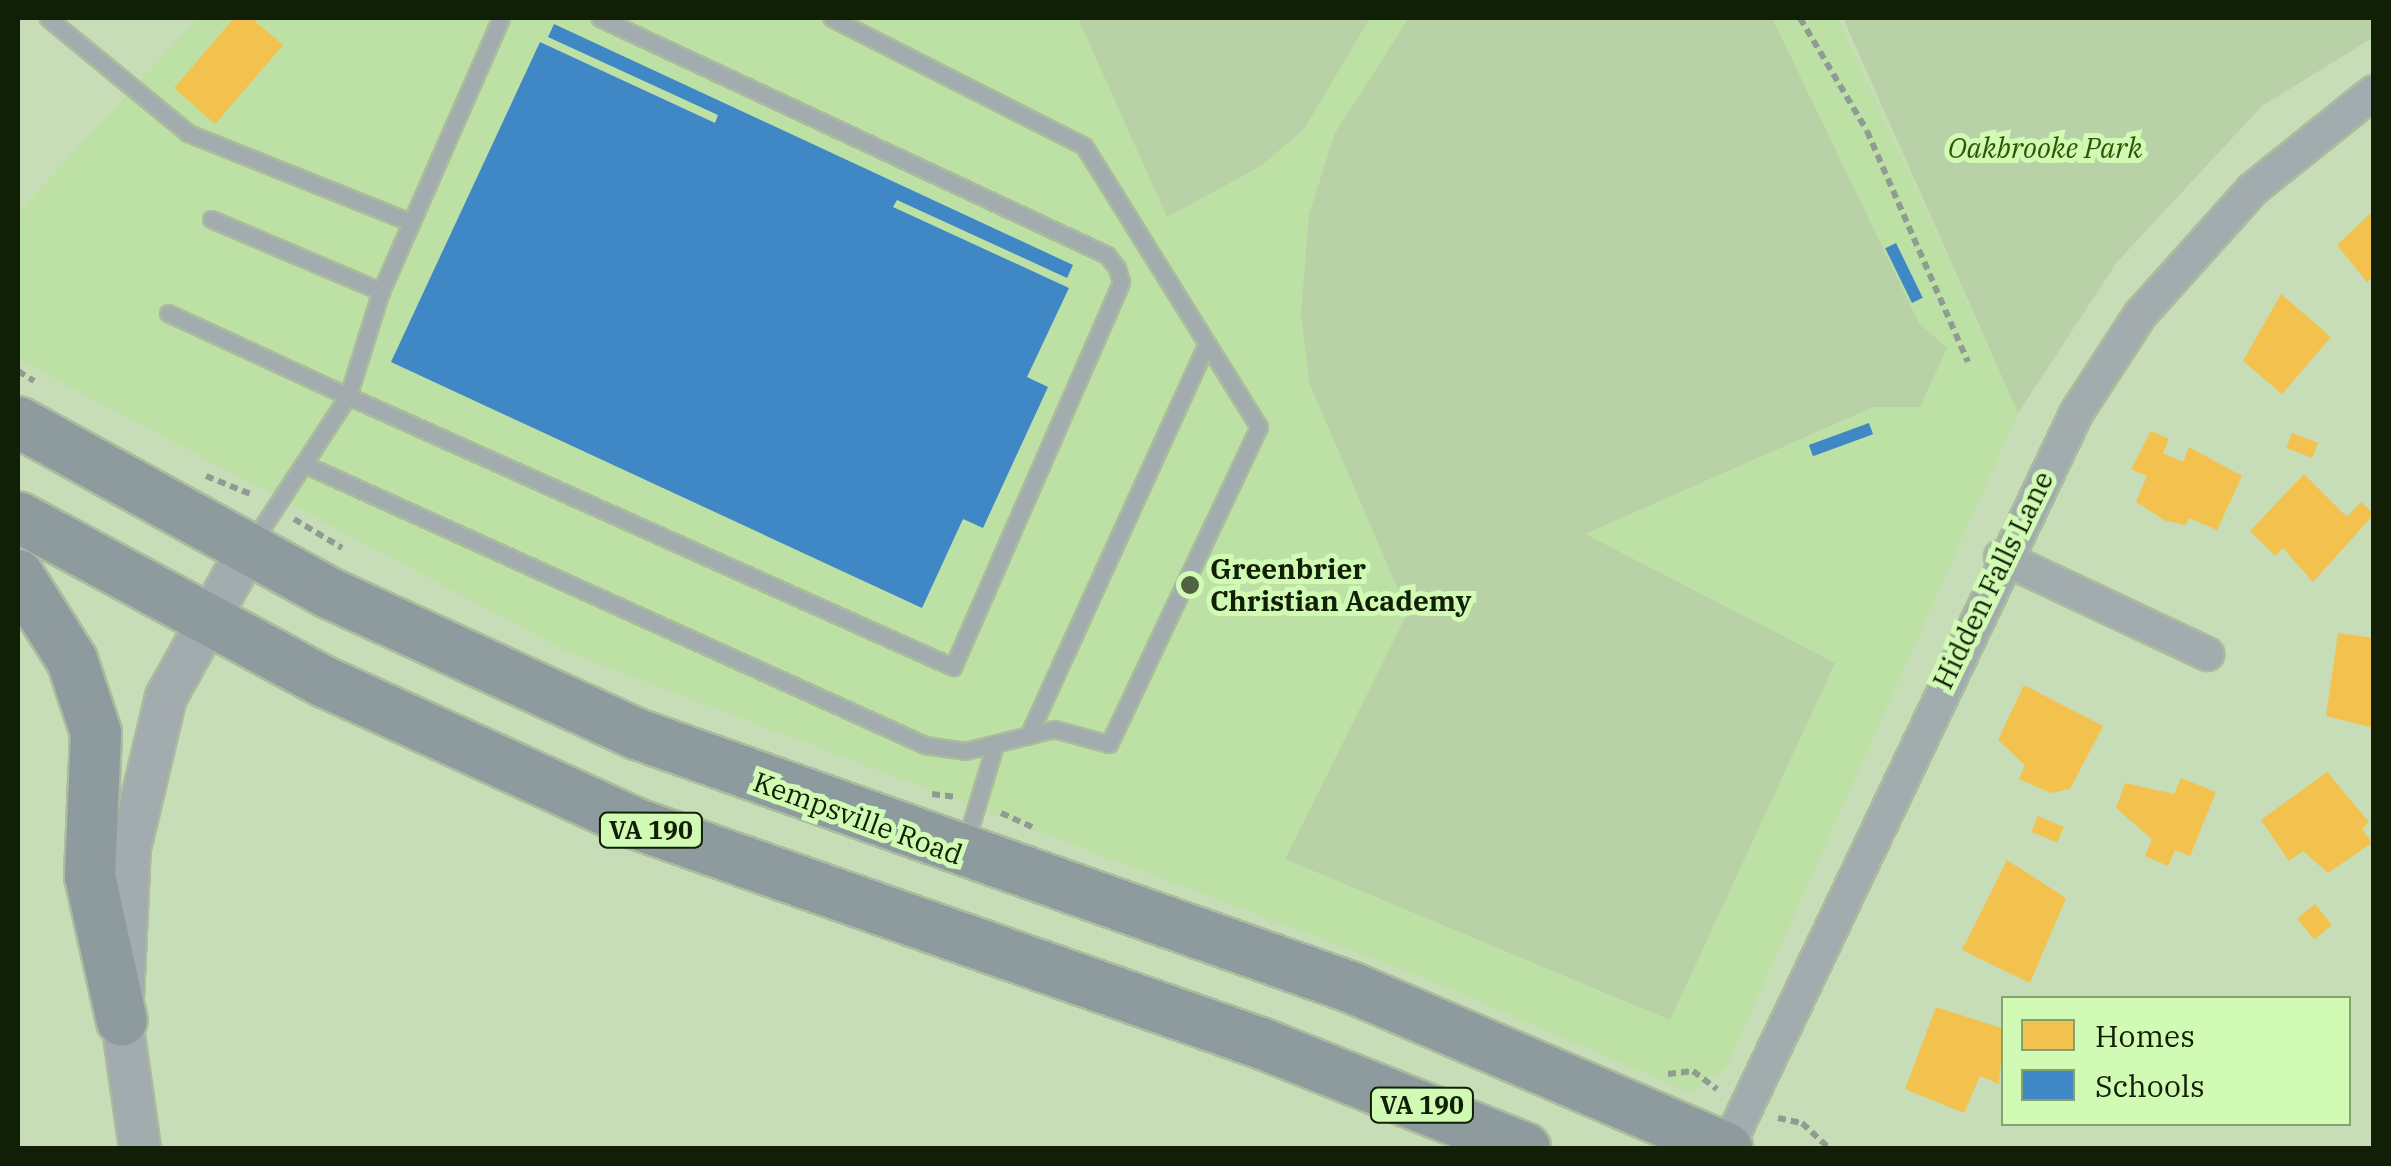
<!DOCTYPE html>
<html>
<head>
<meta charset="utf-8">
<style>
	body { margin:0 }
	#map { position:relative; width:2391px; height:1166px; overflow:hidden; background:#c7ddb7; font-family:"IBM Plex Serif",serif }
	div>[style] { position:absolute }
	.built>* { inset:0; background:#bde0a4 }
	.green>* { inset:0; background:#b8d1a6 }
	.homes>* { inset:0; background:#f2c14e; transform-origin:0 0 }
	.schools>* { inset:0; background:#3f88c5; transform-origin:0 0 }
	.path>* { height:6px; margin-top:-3px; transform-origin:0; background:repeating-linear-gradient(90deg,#909b93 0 8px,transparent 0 13px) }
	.roads { filter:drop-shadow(2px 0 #abbb9e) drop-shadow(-2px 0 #abbb9e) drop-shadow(0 2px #abbb9e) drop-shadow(0 -2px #abbb9e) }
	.service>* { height:15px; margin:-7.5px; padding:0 7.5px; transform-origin:7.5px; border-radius:7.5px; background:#a2abad }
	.minor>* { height:32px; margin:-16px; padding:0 16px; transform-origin:16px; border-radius:16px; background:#a2abad }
	.tertiary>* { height:40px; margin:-20px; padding:0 20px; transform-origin:20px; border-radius:20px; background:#a2abad }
	.primary>* { height:50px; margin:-25px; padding:0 25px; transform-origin:25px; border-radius:25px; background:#8d9a9e }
	.dots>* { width:28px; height:28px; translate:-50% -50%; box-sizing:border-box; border:5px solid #d1fbb4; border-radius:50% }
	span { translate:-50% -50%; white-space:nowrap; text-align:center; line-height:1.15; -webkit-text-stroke:10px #d1fbb4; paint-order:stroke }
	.shield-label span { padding:2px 8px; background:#d1fbb4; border:2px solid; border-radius:8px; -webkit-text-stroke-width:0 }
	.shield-label { font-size:25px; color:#101f05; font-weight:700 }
	.park-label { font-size:28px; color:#2f5600; font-style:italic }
	.poi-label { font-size:28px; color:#101f05; font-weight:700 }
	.left { translate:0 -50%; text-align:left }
	.street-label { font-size:28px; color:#101f05 }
	.frame { position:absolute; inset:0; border:20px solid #101f05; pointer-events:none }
	.legend { position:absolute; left:2001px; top:996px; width:350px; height:130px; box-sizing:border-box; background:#d1fbb4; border:2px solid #84a36e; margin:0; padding:12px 18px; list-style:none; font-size:30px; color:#101f05 }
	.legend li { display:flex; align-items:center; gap:20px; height:50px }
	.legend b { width:50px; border:2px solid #84a36e }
</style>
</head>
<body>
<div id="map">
	<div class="built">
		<div style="clip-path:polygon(198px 18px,1838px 18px,2018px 413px,1726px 1068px,1689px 1092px,1424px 978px,570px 653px,18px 359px,18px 213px)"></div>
	</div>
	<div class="green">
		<div style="clip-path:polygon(1078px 18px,1370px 18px,1304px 129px,1261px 166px,1167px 217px)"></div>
		<div style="clip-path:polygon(1409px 18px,1772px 18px,1919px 323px,1947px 348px,1920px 407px,1873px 407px,1585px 534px,1835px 663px,1670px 1020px,1285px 859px,1408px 612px,1310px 385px,1301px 315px,1309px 214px,1335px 133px)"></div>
		<div style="clip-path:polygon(1843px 18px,2373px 18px,2374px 37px,2262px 106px,2117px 262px,2018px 413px)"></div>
	</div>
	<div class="homes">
		<div style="clip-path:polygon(234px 18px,251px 18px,283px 45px,215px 124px,174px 88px)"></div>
		<div style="clip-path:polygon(2374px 210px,2374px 276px,2367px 282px,2337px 245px)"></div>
		<div style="clip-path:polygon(2281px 294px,2331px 337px,2282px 394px,2243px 361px)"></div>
		<div style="clip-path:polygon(2151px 431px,2169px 439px,2163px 453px,2183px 462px,2189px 447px,2242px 476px,2217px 530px,2189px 518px,2186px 525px,2166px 521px,2136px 502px,2147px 476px,2131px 469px)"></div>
		<div style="left:2292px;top:433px;width:28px;height:16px;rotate:21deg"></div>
		<div style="clip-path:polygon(2304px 474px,2347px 517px,2361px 502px,2374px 514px,2313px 582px,2283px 548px,2275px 556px,2250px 531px)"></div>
		<div style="clip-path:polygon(2338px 633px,2374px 638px,2374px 728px,2326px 716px)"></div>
		<div style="clip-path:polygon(2024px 685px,2103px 726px,2070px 789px,2051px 793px,2019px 779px,2025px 765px,1998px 740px)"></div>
		<div style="clip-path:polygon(2327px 772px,2369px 822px,2362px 829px,2372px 843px,2328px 873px,2303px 851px,2289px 861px,2261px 820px)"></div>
		<div style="clip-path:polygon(2181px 778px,2216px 792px,2190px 856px,2175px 850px,2168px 866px,2145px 856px,2152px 839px,2116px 808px,2125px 783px,2174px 794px)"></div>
		<div style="left:2038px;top:816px;width:28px;height:17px;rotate:23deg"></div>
		<div style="clip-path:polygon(2007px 860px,2066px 898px,2030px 983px,1962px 950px)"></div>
		<div style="left:2315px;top:904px;width:27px;height:23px;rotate:51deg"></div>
		<div style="clip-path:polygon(1936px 1007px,2004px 1029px,1999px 1084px,1980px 1076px,1964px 1113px,1905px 1089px)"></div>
	</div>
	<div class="schools">
		<div style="clip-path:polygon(554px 24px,1073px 265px,1067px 278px,897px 200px,893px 207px,1069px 288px,1027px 377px,1048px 387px,983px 528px,963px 519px,922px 608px,391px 362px,540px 42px,715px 123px,718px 115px,548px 37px)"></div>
		<div style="left:1896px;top:243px;width:61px;height:12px;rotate:64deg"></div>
		<div style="left:1869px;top:423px;width:12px;height:64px;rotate:70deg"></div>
	</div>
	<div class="path">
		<div style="left:1800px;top:18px;width:131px;rotate:59.3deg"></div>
		<div style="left:1867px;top:131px;width:252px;rotate:66.4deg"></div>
		<div style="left:18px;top:371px;width:19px;rotate:32deg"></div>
		<div style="left:206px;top:476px;width:51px;rotate:22deg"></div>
		<div style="left:294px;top:519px;width:56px;rotate:31.1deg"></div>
		<div style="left:932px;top:794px;width:24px;rotate:7deg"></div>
		<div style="left:1001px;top:813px;width:36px;rotate:24deg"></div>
		<div style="left:1668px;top:1074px;width:25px;rotate:-7deg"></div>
		<div style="left:1693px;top:1071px;width:30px;rotate:37deg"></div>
		<div style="left:1778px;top:1118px;width:25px;rotate:12deg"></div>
		<div style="left:1802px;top:1123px;width:37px;rotate:43deg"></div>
	</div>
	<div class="roads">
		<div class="service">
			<div style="left:48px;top:18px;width:181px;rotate:39.4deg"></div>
			<div style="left:188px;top:133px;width:240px;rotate:21.8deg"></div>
			<div style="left:501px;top:18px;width:298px;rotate:113.7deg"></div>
			<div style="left:381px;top:291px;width:110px;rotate:107.4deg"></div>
			<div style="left:348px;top:396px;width:663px;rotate:24.13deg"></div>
			<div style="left:953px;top:667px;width:420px;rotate:-66.4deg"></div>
			<div style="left:1121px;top:282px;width:15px;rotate:-106deg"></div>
			<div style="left:1117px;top:268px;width:16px;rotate:-128deg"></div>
			<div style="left:1107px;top:255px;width:560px;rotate:-154.95deg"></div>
			<div style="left:211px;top:219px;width:185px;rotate:23deg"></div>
			<div style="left:168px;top:313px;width:198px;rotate:24.8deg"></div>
			<div style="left:348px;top:396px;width:173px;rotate:123.2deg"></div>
			<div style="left:304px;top:464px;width:682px;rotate:24.35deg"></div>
			<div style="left:925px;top:745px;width:40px;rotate:8.5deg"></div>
			<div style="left:965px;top:751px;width:92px;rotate:-13.9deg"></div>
			<div style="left:1054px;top:729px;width:57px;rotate:15.3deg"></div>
			<div style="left:1109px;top:744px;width:351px;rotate:-64.7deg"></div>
			<div style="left:1259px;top:427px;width:331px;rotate:-121.9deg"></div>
			<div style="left:1084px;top:146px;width:283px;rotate:-153.1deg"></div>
			<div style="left:1028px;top:736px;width:431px;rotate:-65.5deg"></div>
			<div style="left:966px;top:841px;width:100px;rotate:-73.2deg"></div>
		</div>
		<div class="minor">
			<div style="left:2001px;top:557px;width:228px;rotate:25.2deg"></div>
			<div style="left:1727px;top:1148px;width:815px;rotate:-64.57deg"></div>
			<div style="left:2077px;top:412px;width:116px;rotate:-57deg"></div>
			<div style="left:2140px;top:315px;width:169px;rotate:-48.1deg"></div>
			<div style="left:2253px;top:189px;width:155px;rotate:-38.7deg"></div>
		</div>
		<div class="tertiary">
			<div style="left:140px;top:1148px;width:128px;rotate:-98.1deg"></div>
			<div style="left:122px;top:1021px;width:173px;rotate:-87.4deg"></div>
			<div style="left:130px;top:848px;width:155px;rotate:-76.6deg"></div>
			<div style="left:166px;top:697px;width:169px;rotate:-61deg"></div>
		</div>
		<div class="primary">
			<div style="left:18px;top:422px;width:357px;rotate:28.8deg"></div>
			<div style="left:331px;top:594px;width:337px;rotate:24.6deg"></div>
			<div style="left:637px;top:734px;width:760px;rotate:19.53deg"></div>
			<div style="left:1353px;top:988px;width:407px;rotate:23.2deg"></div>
			<div style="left:18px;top:517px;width:349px;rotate:28.3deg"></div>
			<div style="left:325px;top:682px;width:340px;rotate:24.5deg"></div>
			<div style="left:634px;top:823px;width:667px;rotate:19.36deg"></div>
			<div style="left:1263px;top:1044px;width:282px;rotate:21.7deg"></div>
			<div style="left:18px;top:575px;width:101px;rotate:57.6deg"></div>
			<div style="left:72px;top:660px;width:77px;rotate:71.8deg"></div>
			<div style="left:96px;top:733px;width:143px;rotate:92.4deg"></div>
			<div style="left:90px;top:876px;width:148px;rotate:77.6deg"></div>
		</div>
	</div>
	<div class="dots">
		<div style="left:1190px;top:585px;background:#506243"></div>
	</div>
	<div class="shield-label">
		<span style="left:651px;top:830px">VA 190</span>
		<span style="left:1422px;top:1105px">VA 190</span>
	</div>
	<div class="park-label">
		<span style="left:2045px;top:148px">Oakbrooke Park</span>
	</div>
	<div class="poi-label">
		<span class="left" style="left:1210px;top:585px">Greenbrier<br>Christian Academy</span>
	</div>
	<div class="street-label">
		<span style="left:1993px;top:580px;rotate:-64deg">Hidden Falls Lane</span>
		<span style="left:858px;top:818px;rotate:20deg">Kempsville Road</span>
	</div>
	<div class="frame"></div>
	<ul class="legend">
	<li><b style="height:28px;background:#f2c14e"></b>Homes</li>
	<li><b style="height:28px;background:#3f88c5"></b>Schools</li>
	</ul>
</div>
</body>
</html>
